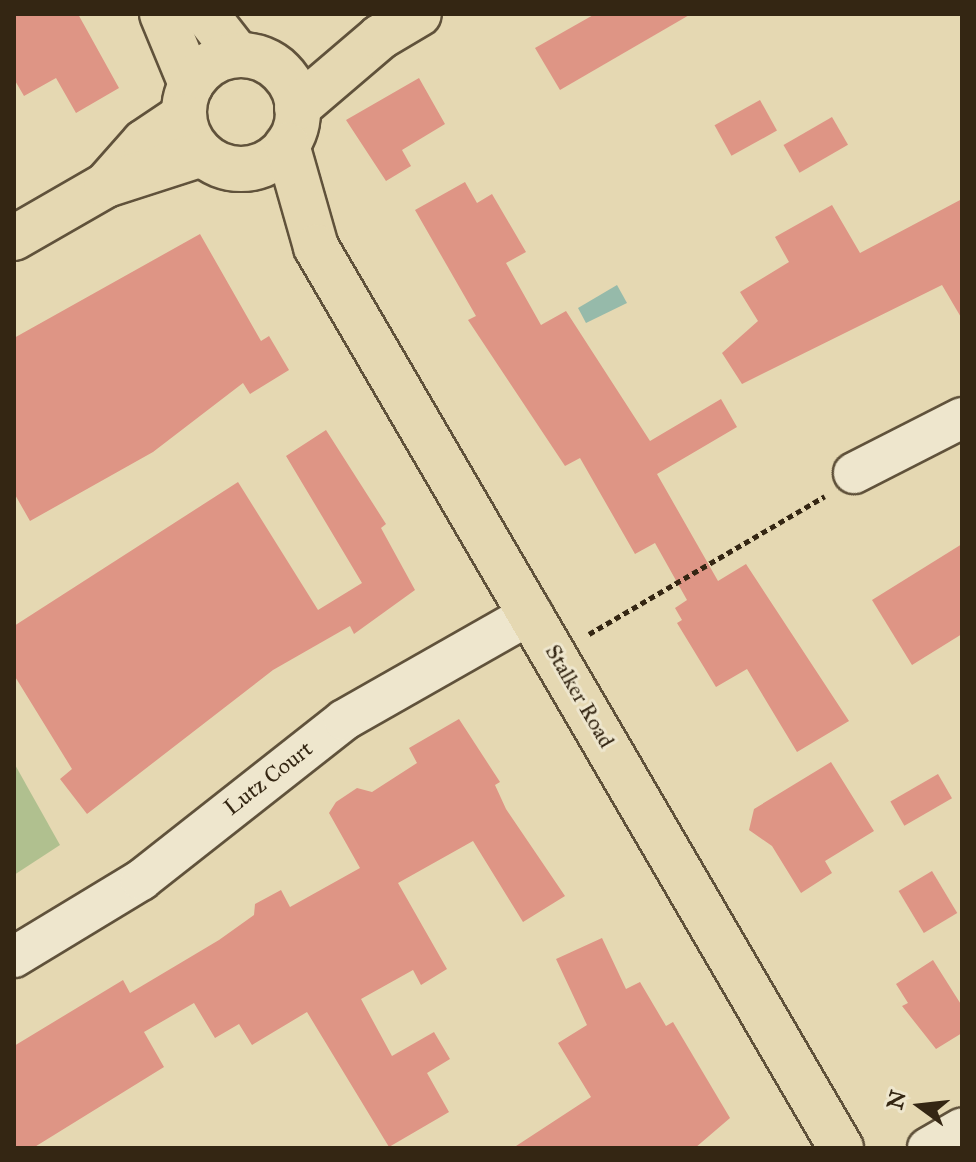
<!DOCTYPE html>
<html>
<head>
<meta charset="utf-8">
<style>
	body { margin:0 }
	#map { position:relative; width:976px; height:1162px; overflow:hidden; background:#e5d8b2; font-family:"IM FELL Great Primer",serif }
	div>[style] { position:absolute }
	.green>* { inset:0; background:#b0c08f }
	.water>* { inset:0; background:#96baaa }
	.building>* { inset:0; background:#de9585; transform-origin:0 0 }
	.path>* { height:5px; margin-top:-2.5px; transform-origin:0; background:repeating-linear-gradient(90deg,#342613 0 6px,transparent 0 10px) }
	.roads { filter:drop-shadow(2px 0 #60523b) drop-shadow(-2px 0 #60523b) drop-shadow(0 2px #60523b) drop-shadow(0 -2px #60523b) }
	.minor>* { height:40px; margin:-20px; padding:0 20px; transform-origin:20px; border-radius:20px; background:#eee6cd }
	.major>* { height:44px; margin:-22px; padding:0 22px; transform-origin:22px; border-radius:22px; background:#e5d8b2 }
	.major>.ring { margin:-22px; padding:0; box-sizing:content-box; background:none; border:44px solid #e5d8b2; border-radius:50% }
	span { translate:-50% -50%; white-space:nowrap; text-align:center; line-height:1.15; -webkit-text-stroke:6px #eee6cd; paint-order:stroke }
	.street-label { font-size:22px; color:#342613 }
	.frame { position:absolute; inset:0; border:16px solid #342613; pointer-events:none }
	.north { position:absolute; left:880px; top:1066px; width:80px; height:80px; -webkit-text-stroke:6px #eee6cd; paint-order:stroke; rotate:285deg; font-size:22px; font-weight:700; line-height:32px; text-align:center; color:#342613 }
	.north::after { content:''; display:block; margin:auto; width:28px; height:36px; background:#342613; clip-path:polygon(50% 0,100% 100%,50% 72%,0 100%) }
</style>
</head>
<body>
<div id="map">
	<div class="green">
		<div style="clip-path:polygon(14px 763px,60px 845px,14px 875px)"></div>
	</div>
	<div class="water">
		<div style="clip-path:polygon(617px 285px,627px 303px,586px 323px,578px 308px)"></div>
	</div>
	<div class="building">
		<div style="clip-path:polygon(14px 14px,78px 14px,119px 88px,76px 113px,56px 78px,24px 96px,14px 79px)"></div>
		<div style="clip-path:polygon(595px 14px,691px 14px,560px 90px,535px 48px)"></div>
		<div style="clip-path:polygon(419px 78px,445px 124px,402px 150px,411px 166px,386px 181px,346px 120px)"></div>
		<div style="left:760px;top:100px;width:35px;height:52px;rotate:61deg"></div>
		<div style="left:832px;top:117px;width:32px;height:56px;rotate:60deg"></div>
		<div style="clip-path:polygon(465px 182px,477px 203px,492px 194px,526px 252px,506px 263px,541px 325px,566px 311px,650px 441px,721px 399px,737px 427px,657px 474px,718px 581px,746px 564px,849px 721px,797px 752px,747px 669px,716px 687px,677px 623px,682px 620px,675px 608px,687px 600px,655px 543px,635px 554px,580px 458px,565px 466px,468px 320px,476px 316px,415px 210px)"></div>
		<div style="clip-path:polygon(962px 199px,962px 319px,942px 285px,742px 384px,722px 353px,758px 321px,740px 292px,789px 262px,775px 237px,832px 205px,860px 253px)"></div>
		<div style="clip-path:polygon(200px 234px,261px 341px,269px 336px,289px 370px,250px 394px,243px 383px,153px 452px,30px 521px,14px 493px,14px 338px)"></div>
		<div style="clip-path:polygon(326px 430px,386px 524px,381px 528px,415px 590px,354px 634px,350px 626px,273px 670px,87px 814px,60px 779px,72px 769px,14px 675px,14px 626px,238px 482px,318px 610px,362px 583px,286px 456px)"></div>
		<div style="clip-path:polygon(962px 544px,962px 634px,912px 665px,872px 600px)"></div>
		<div style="clip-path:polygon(459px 719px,500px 782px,495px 785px,506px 809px,565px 896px,523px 922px,473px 841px,398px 883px,447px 969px,421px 985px,413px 970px,361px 999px,392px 1056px,434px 1032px,450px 1059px,427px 1073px,449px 1112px,389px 1147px,307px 1012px,252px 1045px,239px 1024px,215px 1038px,194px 1003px,144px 1032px,164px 1067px,33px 1148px,14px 1148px,14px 1046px,123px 980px,130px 993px,219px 940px,254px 915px,255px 904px,281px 890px,290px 907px,360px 868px,329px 813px,336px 802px,357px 788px,372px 792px,417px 763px,409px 748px)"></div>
		<div style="clip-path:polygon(831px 762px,874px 831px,825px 861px,832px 873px,801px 893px,772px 846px,749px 830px,754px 809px)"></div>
		<div style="left:938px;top:774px;width:28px;height:55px;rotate:60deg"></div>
		<div style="left:932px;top:871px;width:49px;height:39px;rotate:59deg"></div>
		<div style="clip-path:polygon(602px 938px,626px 989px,640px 982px,666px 1026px,673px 1022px,730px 1118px,695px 1148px,513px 1148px,591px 1097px,558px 1043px,587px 1025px,556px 959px)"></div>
		<div style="clip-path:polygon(933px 960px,962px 1006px,962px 1033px,936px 1049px,902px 1006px,908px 1003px,896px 984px)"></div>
	</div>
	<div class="path">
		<div style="left:589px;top:634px;width:273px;rotate:-30.3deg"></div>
	</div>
	<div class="roads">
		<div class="minor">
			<div style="left:854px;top:473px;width:121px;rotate:-27deg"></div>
			<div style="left:14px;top:957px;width:149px;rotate:-31.2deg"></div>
			<div style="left:141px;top:880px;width:258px;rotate:-38.2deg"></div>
			<div style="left:344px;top:720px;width:216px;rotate:-29.6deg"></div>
			<div style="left:928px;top:1148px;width:39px;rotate:-30deg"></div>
		</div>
		<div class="major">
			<div style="left:162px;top:14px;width:76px;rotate:67.5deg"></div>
			<div style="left:206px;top:14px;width:52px;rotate:52deg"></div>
			<div class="ring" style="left:184px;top:55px;width:70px;height:70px"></div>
			<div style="left:297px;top:108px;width:109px;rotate:-40.5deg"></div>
			<div style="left:380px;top:37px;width:45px;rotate:-30.5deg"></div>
			<div style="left:287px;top:145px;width:106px;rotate:74.1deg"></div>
			<div style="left:316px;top:247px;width:1043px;rotate:59.77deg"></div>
			<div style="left:106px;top:185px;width:57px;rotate:-48.5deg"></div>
			<div style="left:144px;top:142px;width:47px;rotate:-33.7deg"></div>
			<div style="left:14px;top:238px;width:106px;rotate:-29.9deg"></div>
			<div style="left:106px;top:185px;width:101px;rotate:-17.9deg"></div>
		</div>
	</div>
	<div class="street-label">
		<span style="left:580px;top:696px;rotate:60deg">Stalker Road</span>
		<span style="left:268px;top:778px;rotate:-38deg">Lutz Court</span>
	</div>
	<div class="frame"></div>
	<div class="north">N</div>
</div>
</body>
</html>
